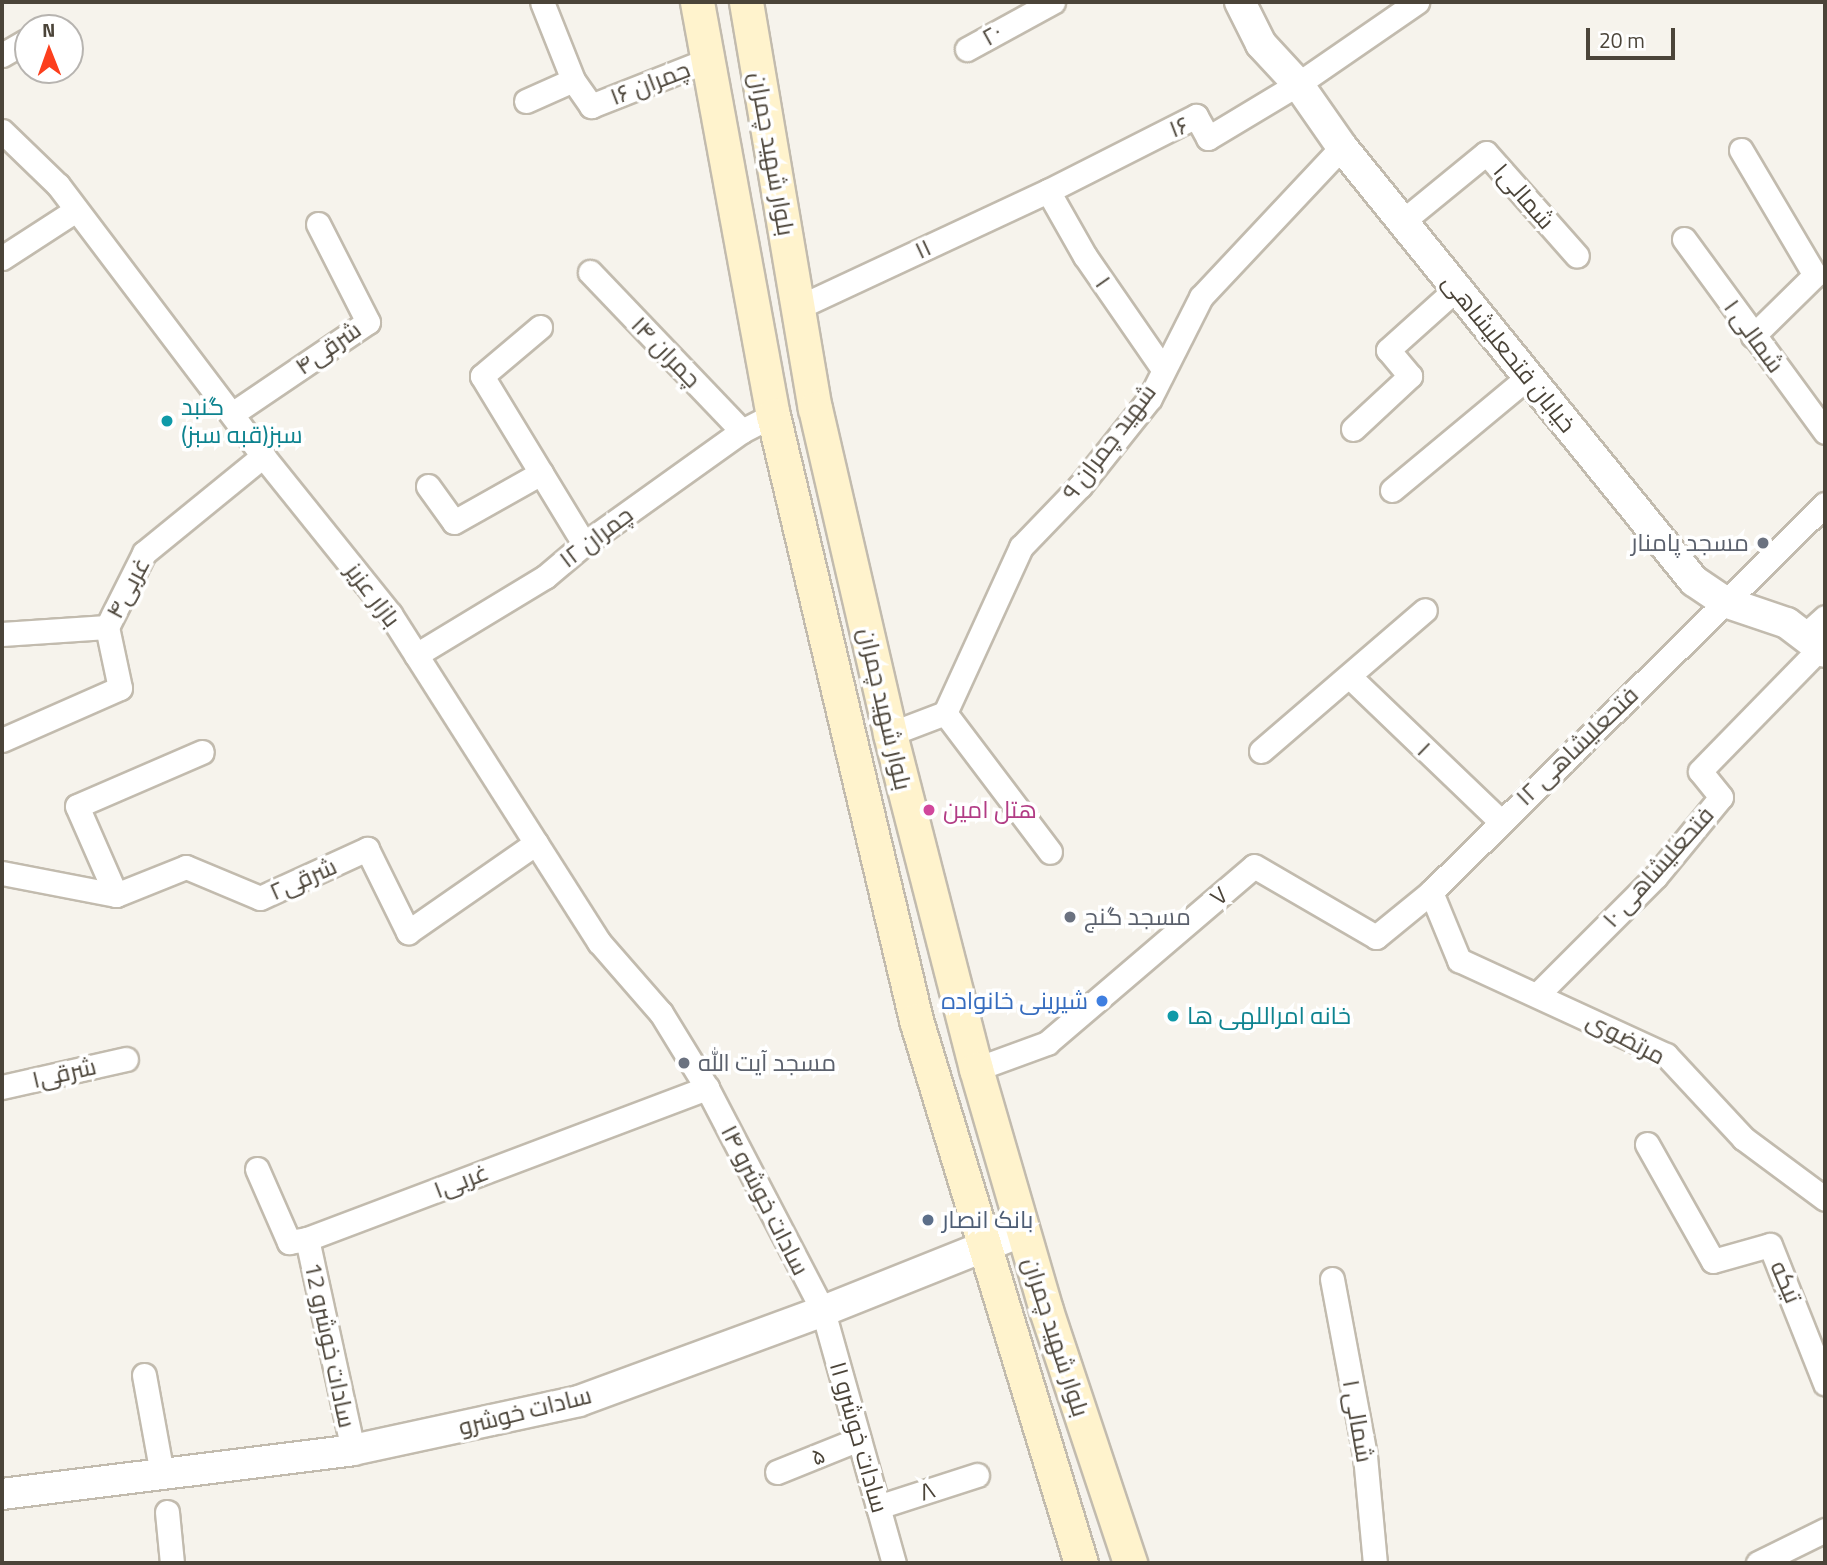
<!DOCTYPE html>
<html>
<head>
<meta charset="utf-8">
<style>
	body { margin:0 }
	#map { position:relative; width:1827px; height:1565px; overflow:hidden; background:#f6f3ec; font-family:"Titillium Web",Cairo,sans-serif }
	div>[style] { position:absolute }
	.roads { filter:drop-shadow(2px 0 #c2bbae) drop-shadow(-2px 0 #c2bbae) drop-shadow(0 2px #c2bbae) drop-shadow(0 -2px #c2bbae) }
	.minor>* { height:23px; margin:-11.5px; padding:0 11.5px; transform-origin:11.5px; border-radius:11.5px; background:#fff }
	.tertiary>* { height:30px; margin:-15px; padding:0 15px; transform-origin:15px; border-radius:15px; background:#fff }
	.secondary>* { height:33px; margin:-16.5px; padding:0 16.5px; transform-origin:16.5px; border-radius:16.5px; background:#fff3cd }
	.dots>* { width:19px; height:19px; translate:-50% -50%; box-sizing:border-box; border:4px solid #fff; border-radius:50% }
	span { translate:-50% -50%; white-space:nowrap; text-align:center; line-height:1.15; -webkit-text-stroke:7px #fff; paint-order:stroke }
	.street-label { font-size:24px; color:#4b4439 }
	.culture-label { font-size:24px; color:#0d838f }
	.left { translate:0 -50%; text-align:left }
	.worship-label { font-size:24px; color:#5b616d }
	.right { translate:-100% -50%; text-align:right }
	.hotel-label { font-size:24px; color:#b23c85 }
	.shop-label { font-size:24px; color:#366cbe }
	.service-label { font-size:24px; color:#4e5e75 }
	.frame { position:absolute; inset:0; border:4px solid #4b4439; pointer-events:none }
	.north { position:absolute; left:14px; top:14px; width:70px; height:70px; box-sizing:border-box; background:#fff; border:2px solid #b7b4b0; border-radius:50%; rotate:359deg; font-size:19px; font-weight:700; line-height:28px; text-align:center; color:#4b4439 }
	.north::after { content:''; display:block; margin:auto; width:24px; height:32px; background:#fc3f1d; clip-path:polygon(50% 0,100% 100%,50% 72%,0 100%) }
	.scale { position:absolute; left:1586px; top:28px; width:89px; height:32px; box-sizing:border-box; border:4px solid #4b4439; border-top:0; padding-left:9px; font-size:21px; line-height:24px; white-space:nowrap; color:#4b4439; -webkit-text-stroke:5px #fff; paint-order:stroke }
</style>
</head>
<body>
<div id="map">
	<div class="roads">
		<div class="minor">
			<div style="left:542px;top:2px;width:84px;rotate:68.3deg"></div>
			<div style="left:573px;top:80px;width:32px;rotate:55deg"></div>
			<div style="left:591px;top:106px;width:126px;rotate:-21.5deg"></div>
			<div style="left:967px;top:49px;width:98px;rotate:-28.7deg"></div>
			<div style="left:2px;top:55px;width:28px;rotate:-30deg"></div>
			<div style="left:526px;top:101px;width:51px;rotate:-24.1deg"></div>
			<div style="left:2px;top:131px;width:78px;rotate:44deg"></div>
			<div style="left:58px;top:185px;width:340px;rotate:52.9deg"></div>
			<div style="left:263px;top:456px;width:203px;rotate:51.2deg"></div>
			<div style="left:390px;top:614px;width:389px;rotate:57.5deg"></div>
			<div style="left:599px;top:942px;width:94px;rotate:48.9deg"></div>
			<div style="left:661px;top:1013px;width:88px;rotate:58.5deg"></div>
			<div style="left:707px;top:1088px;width:251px;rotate:62.5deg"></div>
			<div style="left:823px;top:1311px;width:262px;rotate:74.3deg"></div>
			<div style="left:1741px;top:150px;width:145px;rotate:59.4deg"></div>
			<div style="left:1815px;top:275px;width:87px;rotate:135.5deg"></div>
			<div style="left:1048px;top:191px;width:75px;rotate:60.4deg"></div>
			<div style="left:1085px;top:256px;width:137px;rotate:55.4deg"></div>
			<div style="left:1403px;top:221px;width:107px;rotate:-39.3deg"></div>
			<div style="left:1486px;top:153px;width:137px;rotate:48.5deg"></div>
			<div style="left:1684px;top:239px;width:239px;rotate:53.8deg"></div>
			<div style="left:2px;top:258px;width:88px;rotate:-33deg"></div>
			<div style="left:590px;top:272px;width:220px;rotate:46.3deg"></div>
			<div style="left:799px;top:307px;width:275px;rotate:-25deg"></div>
			<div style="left:1048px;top:191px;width:166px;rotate:-26.9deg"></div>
			<div style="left:1196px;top:116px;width:25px;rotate:61deg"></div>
			<div style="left:1208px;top:138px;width:105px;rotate:-31deg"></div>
			<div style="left:1298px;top:84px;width:145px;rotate:-34.6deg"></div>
			<div style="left:540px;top:327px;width:76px;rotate:139.8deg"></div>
			<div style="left:482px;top:376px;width:197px;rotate:58.7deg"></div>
			<div style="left:232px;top:414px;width:164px;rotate:-34.1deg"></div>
			<div style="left:368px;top:322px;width:110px;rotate:-117deg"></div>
			<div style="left:1353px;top:429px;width:78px;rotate:-42.9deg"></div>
			<div style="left:1410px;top:376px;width:34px;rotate:-130deg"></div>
			<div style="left:1388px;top:350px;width:93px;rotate:-41.9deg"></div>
			<div style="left:428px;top:486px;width:44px;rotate:54.2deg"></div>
			<div style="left:454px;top:522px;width:100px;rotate:-29.4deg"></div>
			<div style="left:1392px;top:490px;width:177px;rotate:-39.7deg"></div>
			<div style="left:2px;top:634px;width:105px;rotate:-3.8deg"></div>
			<div style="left:107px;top:627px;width:83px;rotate:-63.4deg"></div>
			<div style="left:144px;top:553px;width:154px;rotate:-39.2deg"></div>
			<div style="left:1804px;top:636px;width:28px;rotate:-42deg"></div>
			<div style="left:416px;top:655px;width:151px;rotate:-31.2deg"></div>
			<div style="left:545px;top:577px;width:51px;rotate:-40.2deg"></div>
			<div style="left:584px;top:544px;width:194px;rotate:-35.6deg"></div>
			<div style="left:742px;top:431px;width:35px;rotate:-27deg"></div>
			<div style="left:1349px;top:676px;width:209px;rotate:43.8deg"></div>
			<div style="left:945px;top:713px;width:174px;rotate:52.9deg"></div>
			<div style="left:890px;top:734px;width:59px;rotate:-20.9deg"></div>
			<div style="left:945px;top:713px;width:183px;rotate:-65.4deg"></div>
			<div style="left:1021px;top:547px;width:85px;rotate:-46deg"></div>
			<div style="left:1080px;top:486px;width:112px;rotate:-51.5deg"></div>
			<div style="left:1150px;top:398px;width:113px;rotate:-63.2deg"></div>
			<div style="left:1201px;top:297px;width:206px;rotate:-46.8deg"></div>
			<div style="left:2px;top:740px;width:129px;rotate:-23.8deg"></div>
			<div style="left:120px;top:688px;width:62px;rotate:-102deg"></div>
			<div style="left:1261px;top:751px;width:216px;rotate:-40.7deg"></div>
			<div style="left:2px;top:873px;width:116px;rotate:10.9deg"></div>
			<div style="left:116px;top:895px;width:75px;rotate:-21.8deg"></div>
			<div style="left:186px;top:867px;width:80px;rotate:22.7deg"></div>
			<div style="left:260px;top:898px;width:118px;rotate:-24.6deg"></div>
			<div style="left:367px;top:849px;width:93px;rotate:63.7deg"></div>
			<div style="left:408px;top:932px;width:156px;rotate:-34.8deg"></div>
			<div style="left:1431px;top:892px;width:74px;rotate:67.6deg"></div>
			<div style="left:1459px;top:960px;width:228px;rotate:24.7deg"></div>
			<div style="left:1666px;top:1055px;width:113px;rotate:47.1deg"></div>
			<div style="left:1743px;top:1138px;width:102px;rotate:36.6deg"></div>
			<div style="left:116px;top:895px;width:97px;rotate:-113.7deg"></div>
			<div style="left:77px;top:806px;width:136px;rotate:-23.4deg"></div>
			<div style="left:1539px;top:993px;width:165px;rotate:-45deg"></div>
			<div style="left:1656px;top:876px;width:102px;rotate:-50.6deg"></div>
			<div style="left:1721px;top:797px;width:33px;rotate:-129deg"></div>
			<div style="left:1700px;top:771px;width:172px;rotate:-45.7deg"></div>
			<div style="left:976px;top:1069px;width:76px;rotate:-20.1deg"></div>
			<div style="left:1047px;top:1043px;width:272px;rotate:-40.5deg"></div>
			<div style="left:1254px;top:866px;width:141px;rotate:30.2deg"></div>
			<div style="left:1376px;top:937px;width:71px;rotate:-39.3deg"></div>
			<div style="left:1431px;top:892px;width:553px;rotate:-44.56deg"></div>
			<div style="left:2px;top:1087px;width:127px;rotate:-12.7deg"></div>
			<div style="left:1647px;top:1144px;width:134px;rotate:60.6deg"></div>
			<div style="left:1713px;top:1261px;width:59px;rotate:-15.7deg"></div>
			<div style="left:1770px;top:1245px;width:149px;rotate:68.3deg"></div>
			<div style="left:257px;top:1169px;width:80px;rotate:66.3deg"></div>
			<div style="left:289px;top:1242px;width:18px;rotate:-9deg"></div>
			<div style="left:307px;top:1239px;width:428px;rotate:-20.7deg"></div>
			<div style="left:307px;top:1239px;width:216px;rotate:77.7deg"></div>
			<div style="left:1332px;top:1279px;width:180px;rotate:79.4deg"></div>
			<div style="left:1365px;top:1456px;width:107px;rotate:84.7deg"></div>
			<div style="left:144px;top:1375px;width:101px;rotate:79.7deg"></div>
			<div style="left:777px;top:1472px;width:88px;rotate:-21.9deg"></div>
			<div style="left:878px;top:1507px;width:104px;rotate:-17.9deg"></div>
			<div style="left:167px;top:1512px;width:51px;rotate:84.4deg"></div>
			<div style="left:1758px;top:1563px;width:75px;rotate:-26.2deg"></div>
		</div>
		<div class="tertiary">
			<div style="left:1240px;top:2px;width:47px;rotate:63.4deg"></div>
			<div style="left:1261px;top:44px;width:54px;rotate:47.2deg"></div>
			<div style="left:1298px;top:84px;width:77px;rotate:55.1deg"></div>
			<div style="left:1342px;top:147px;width:559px;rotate:50.96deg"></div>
			<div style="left:1694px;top:581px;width:37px;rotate:34deg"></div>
			<div style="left:1725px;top:602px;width:65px;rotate:18.7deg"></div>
			<div style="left:1787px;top:623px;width:48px;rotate:37.3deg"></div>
			<div style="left:2px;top:1494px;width:354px;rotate:-7.1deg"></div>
			<div style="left:353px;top:1450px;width:231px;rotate:-12.2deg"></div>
			<div style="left:579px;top:1401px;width:260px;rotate:-20.2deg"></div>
			<div style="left:823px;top:1311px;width:215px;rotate:-21.8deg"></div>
		</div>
		<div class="secondary">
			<div style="left:697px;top:2px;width:420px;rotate:79.6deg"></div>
			<div style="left:773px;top:415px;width:622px;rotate:76.7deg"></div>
			<div style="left:916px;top:1020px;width:568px;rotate:73.1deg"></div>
			<div style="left:746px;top:2px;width:412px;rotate:80.4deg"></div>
			<div style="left:815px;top:408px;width:335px;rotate:77deg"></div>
			<div style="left:890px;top:734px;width:346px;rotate:75.6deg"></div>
			<div style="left:976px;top:1069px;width:251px;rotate:73.8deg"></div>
			<div style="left:1046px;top:1310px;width:267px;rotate:71.6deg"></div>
		</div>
	</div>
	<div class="dots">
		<div style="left:167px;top:421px;background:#0f9aa8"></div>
		<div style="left:1763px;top:543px;background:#6b7280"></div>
		<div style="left:929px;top:810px;background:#d1479c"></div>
		<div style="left:1070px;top:917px;background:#6b7280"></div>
		<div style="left:1102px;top:1001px;background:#3f7fe0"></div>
		<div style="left:1173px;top:1016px;background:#0f9aa8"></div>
		<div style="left:684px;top:1063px;background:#6b7280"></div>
		<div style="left:928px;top:1220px;background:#5c6f8a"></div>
	</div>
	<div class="street-label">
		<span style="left:992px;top:35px;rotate:-29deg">۲۰</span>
		<span style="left:650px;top:83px;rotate:-21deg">چمران ۱۶</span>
		<span style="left:1179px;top:127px;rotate:-21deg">۱۶</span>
		<span style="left:772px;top:154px;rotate:80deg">بلوار شهید چمران</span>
		<span style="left:1524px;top:196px;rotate:49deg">شمالی۱</span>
		<span style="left:923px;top:249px;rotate:-25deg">۱۱</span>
		<span style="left:1103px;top:282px;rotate:55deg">۱</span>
		<span style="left:1754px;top:336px;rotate:54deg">۱ شمالی</span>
		<span style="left:328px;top:348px;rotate:-35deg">شرقی۴</span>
		<span style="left:666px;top:352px;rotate:46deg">چمران ۱۴</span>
		<span style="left:1509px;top:353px;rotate:51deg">خیابان فتحعلیشاهی</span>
		<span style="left:1109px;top:442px;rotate:-53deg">شهید چمران ۹</span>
		<span style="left:596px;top:537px;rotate:-37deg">چمران ۱۲</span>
		<span style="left:128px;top:588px;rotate:-62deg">غربی۴</span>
		<span style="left:373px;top:595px;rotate:53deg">بازار عزیز</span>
		<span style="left:885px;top:709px;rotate:77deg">بلوار شهید چمران</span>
		<span style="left:1577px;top:746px;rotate:-44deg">فتحعلیشاهی ۱۲</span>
		<span style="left:1424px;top:749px;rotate:44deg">۱</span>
		<span style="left:1658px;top:867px;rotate:-48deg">فتحعلیشاهی ۱۰</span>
		<span style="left:303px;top:879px;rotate:-24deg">شرقی۲</span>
		<span style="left:1219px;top:896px;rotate:-41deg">۷</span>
		<span style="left:1626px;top:1038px;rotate:28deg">مرتضوی</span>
		<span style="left:64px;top:1073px;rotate:-13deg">شرقی۱</span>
		<span style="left:461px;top:1181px;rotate:-21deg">غربی۱</span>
		<span style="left:765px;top:1200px;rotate:63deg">سادات خوشرو ۱۴</span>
		<span style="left:1786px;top:1282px;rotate:67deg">تیکه</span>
		<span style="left:1056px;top:1337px;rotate:72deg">بلوار شهید چمران</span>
		<span style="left:330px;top:1345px;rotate:78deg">سادات خوشرو 12</span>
		<span style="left:525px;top:1411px;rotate:-14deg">سادات خوشرو</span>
		<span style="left:1358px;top:1421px;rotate:80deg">شمالی ۱</span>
		<span style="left:859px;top:1437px;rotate:74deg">سادات خوشرو ۱۱</span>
		<span style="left:818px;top:1456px;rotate:-22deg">۵</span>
		<span style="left:927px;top:1491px;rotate:-18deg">۸</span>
	</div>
	<div class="culture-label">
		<span class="left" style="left:181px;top:421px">گنبد<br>سبز(قبه سبز)</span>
		<span class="left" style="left:1187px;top:1016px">خانه امراللهی ها</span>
	</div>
	<div class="worship-label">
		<span class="right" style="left:1749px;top:543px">مسجد پامنار</span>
		<span class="left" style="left:1084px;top:917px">مسجد گنج</span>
		<span class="left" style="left:698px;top:1063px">مسجد آیت الله</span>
	</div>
	<div class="hotel-label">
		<span class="left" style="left:943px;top:810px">هتل امین</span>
	</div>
	<div class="shop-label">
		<span class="right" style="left:1088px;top:1001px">شیرینی خانواده</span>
	</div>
	<div class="service-label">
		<span class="left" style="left:942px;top:1220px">بانک انصار</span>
	</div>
	<div class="frame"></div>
	<div class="north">N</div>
	<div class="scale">20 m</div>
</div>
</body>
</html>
